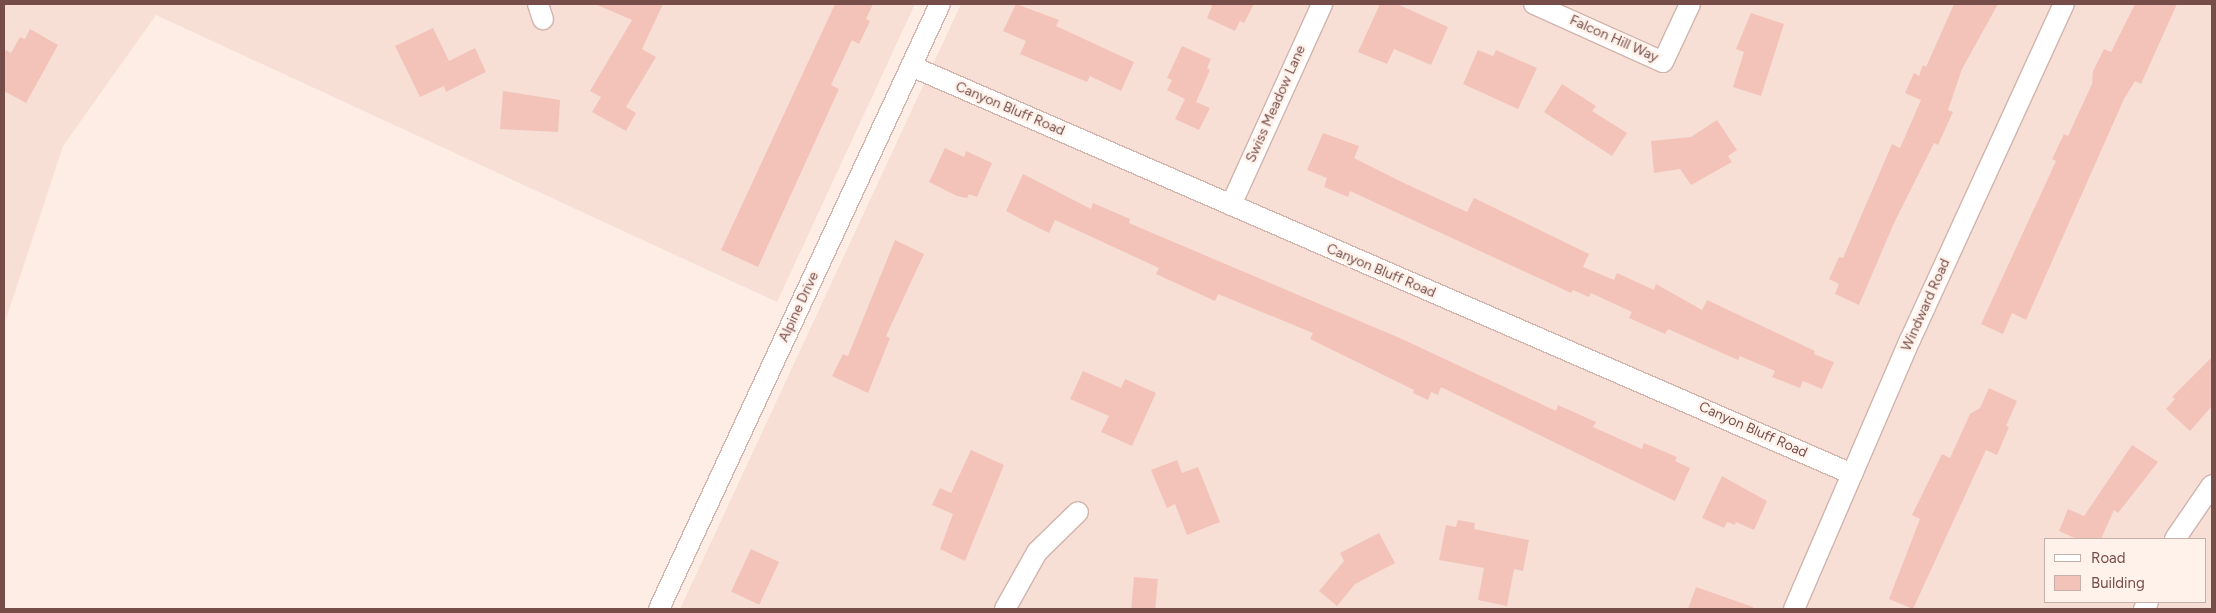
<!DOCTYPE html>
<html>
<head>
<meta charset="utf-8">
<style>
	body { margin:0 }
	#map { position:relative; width:2216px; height:613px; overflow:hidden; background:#fdede4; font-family:Figtree,sans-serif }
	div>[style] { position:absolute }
	.residential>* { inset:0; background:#f7dfd5 }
	.building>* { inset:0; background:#f3c3ba; transform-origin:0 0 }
	.roads { filter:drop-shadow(1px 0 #d1b4ac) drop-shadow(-1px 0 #d1b4ac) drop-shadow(0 1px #d1b4ac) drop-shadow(0 -1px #d1b4ac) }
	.minor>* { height:20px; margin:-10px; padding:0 10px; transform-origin:10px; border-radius:10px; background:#fff }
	span { translate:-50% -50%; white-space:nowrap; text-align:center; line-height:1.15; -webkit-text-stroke:5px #fff2eb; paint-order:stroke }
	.street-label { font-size:14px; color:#764d48 }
	.frame { position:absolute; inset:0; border:5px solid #764d48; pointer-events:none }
	.legend { position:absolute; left:2044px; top:538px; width:162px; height:65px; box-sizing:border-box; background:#fff2eb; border:1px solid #c8b0aa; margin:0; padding:6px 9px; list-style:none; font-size:15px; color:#764d48 }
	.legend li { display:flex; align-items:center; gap:10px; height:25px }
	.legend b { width:25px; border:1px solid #c8b0aa }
</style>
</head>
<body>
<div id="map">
	<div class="residential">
		<div style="clip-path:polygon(4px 4px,915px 4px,777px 302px,156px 15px,63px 146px,4px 325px)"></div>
		<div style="clip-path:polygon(evenodd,961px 4px,2212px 4px,2212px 609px,680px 609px,961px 4px,2045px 539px,2205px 539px,2205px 602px,2045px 602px,2045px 539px)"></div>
	</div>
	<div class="building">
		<div style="clip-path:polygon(595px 4px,663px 4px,642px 49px,656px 57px,626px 107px,636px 113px,626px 131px,592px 112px,601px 97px,590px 91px,632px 20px)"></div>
		<div style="clip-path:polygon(835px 4px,873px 4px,866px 19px,870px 21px,859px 44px,852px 40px,831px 85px,839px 89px,758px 267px,721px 250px)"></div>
		<div style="clip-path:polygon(1016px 4px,1059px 20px,1056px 26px,1134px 62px,1121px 91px,1090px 76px,1087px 82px,1020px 54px,1026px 41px,1003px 31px)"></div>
		<div style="clip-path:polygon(1208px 4px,1254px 4px,1244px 23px,1240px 21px,1235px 31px,1207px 18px,1212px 6px)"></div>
		<div style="clip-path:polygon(1380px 4px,1397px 4px,1448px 27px,1431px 65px,1394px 49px,1387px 64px,1358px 52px)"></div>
		<div style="clip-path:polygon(1954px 4px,1998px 4px,1962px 69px,1948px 110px,1953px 112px,1938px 145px,1934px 143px,1894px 223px,1859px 305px,1835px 294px,1839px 284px,1829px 279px,1839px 257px,1843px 258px,1892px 144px,1900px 148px,1921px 100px,1905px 93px,1914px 73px,1919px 76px,1923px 65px,1926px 67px)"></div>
		<div style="clip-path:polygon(2135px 4px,2177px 4px,2141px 84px,2135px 81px,2124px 99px,2026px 320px,2012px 313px,2003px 334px,1981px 324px,2056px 161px,2052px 159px,2064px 134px,2068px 136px,2092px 84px,2093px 71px,2104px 49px,2111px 52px)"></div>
		<div style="clip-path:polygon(1751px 13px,1784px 24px,1761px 96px,1733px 87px,1744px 52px,1736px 49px)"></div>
		<div style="clip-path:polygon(433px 28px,449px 61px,475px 48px,486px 72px,446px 92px,444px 86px,420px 97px,395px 46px)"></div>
		<div style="clip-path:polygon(30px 29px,58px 45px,26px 103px,4px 91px,4px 49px,11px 53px,20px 37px,25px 39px)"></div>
		<div style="clip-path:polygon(1182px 46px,1211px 59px,1207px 68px,1210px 70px,1196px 102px,1210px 108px,1199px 130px,1175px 119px,1185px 99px,1167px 90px,1172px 80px,1167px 78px)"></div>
		<div style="clip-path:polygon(1478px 50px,1493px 56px,1496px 50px,1537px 68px,1518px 109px,1463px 84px)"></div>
		<div style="clip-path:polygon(1562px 84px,1596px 106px,1592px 111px,1627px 133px,1612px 156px,1544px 112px)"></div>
		<div style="clip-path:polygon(503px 91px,560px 100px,558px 132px,500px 129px)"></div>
		<div style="clip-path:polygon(1717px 120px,1737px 150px,1728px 156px,1732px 162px,1691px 185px,1680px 169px,1654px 173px,1651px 141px,1691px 137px)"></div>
		<div style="clip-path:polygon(1323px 133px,1359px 146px,1354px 158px,1406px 184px,1467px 212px,1474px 198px,1589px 254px,1583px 267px,1614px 280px,1617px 273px,1654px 290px,1656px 284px,1702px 310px,1707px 300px,1815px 351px,1814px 354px,1834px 362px,1822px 389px,1803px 381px,1800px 388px,1772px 377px,1775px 371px,1740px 356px,1738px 360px,1668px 329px,1665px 334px,1629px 318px,1632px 312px,1591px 293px,1589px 297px,1573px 290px,1571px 293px,1350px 191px,1348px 197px,1324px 187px,1327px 178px,1307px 170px)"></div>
		<div style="clip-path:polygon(945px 148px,964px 157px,966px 151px,992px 163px,977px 197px,969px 194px,967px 198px,957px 196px,929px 182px)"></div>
		<div style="clip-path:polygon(1023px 174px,1091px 209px,1093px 203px,1130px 219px,1129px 223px,1402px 339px,1556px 411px,1558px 405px,1596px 422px,1593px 427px,1642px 449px,1644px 443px,1677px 457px,1675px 461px,1690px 468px,1675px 501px,1441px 387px,1438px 395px,1431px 392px,1428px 400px,1413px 393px,1414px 390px,1310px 339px,1313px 333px,1218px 294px,1215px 301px,1156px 274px,1159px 268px,1055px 220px,1049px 233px,1021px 219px,1006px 211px)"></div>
		<div style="clip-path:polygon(895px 240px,924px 254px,886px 336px,890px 338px,868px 393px,832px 376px,843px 354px,848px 356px)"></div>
		<div style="clip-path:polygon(2212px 357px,2212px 406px,2190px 431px,2166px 409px,2175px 399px,2172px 397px)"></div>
		<div style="clip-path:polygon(1083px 371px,1121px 388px,1125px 379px,1156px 393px,1132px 446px,1101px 432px,1109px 416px,1070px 399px)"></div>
		<div style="clip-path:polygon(1989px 388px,2017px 401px,2006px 426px,2009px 427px,1997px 455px,1986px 450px,1913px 609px,1889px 599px,1920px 519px,1912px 515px,1942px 454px,1950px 458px,1970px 414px,1980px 408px)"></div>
		<div style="clip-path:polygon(2132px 445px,2158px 462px,2118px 513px,2114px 510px,2101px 539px,2077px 539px,2059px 531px,2068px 509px,2084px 516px)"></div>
		<div style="clip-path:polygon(971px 450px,1004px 465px,965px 561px,940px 549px,953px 514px,932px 505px,940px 488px,951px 493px)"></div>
		<div style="clip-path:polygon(1177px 460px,1182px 473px,1198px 467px,1220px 522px,1187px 535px,1175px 504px,1167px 508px,1151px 470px)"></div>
		<div style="clip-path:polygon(1722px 476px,1767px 501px,1754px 530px,1736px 522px,1735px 525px,1727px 522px,1724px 528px,1702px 518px)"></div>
		<div style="clip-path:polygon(1458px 520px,1475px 523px,1474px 529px,1529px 540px,1523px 571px,1514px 569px,1507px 606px,1478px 600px,1484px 568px,1439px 560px,1446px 525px,1456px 527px)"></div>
		<div style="clip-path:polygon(1379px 533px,1395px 563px,1355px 584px,1337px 606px,1319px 591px,1344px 561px,1340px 553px)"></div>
		<div style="left:751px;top:549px;width:31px;height:47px;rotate:25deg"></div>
		<div style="left:1134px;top:577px;width:24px;height:32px;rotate:5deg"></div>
		<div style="clip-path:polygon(1696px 587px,1753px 607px,1753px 609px,1688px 609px)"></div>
	</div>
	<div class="roads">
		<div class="minor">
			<div style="left:538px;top:4px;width:16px;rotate:72deg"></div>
			<div style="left:1534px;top:4px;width:141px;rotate:24.2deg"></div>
			<div style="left:1663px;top:62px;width:64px;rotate:-65deg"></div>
			<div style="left:911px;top:66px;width:1026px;rotate:23.44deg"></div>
			<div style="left:1231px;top:205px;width:221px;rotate:-65.6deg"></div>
			<div style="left:2175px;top:539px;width:65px;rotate:-55.6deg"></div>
			<div style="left:659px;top:609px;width:667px;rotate:-65.09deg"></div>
			<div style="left:1005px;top:609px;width:65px;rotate:-60.7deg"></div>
			<div style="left:1037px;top:552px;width:57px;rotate:-44.3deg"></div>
			<div style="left:1794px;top:609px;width:293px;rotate:-66.7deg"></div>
			<div style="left:1910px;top:340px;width:370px;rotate:-65.4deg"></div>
			<div style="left:2144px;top:609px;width:8px;rotate:-60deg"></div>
		</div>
	</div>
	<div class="street-label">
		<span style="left:1614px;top:39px;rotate:24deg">Falcon Hill Way</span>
		<span style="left:1276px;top:104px;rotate:-66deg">Swiss Meadow Lane</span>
		<span style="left:1010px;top:109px;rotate:23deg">Canyon Bluff Road</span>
		<span style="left:1381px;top:271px;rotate:23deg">Canyon Bluff Road</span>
		<span style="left:1926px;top:305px;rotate:-66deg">Windward Road</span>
		<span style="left:799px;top:307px;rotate:-65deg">Alpine Drive</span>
		<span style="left:1753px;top:430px;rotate:24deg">Canyon Bluff Road</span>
	</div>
	<div class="frame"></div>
	<ul class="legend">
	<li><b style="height:6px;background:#fff"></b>Road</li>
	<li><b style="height:14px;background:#f3c3ba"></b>Building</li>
	</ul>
</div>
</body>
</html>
